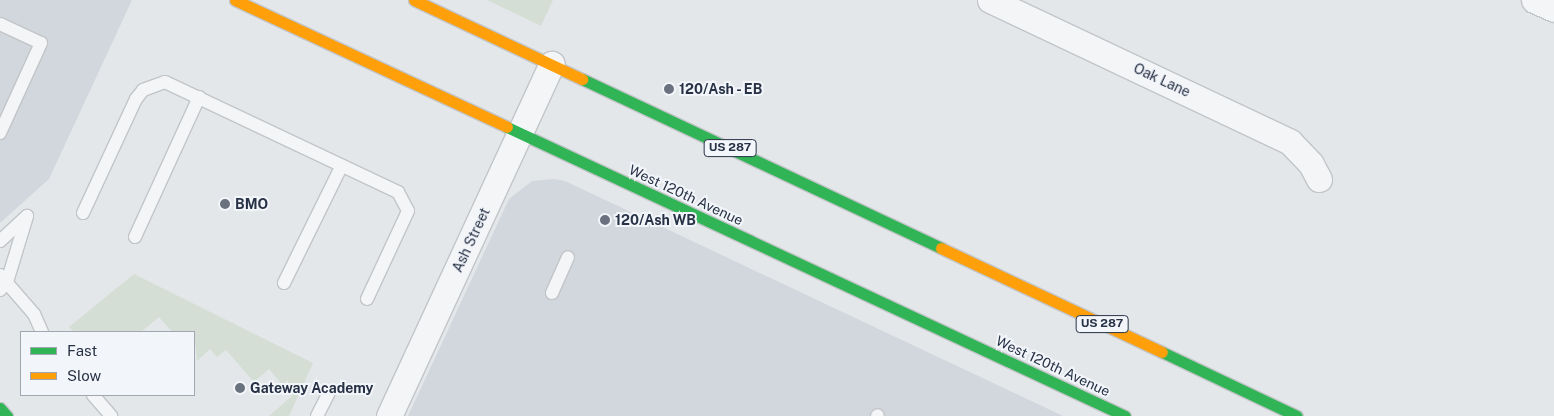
<!DOCTYPE html>
<html>
<head>
<meta charset="utf-8">
<style>
	body { margin:0 }
	#map { position:relative; width:1554px; height:416px; overflow:hidden; background:#e4e7ea; font-family:"Public Sans",sans-serif }
	div>[style] { position:absolute }
	.built>* { inset:0; background:#d2d6dd }
	.green>* { inset:0; background:#d4ded4 }
	.roads { filter:drop-shadow(1px 0 #c2c5c8) drop-shadow(-1px 0 #c2c5c8) drop-shadow(0 1px #c2c5c8) drop-shadow(0 -1px #c2c5c8) }
	.lane>* { height:12px; margin:-6px; padding:0 6px; transform-origin:6px; border-radius:6px; background:#f4f5f7 }
	.street>* { height:25px; margin:-12.5px; padding:0 12.5px; transform-origin:12.5px; border-radius:12.5px; background:#f4f5f7 }
	.fast>* { height:11px; margin:-5.5px; padding:0 5.5px; transform-origin:5.5px; border-radius:5.5px; background:#30b455 }
	.slow>* { height:11px; margin:-5.5px; padding:0 5.5px; transform-origin:5.5px; border-radius:5.5px; background:#ff9f0a }
	.dots>* { width:14px; height:14px; translate:-50% -50%; box-sizing:border-box; border:2px solid #f2f5f9; border-radius:50% }
	span { translate:-50% -50%; white-space:nowrap; text-align:center; line-height:1.15; -webkit-text-stroke:4px #f2f5f9; paint-order:stroke }
	.shield-label span { padding:1px 4px; background:#f2f5f9; border:1px solid; border-radius:4px; -webkit-text-stroke-width:0 }
	.shield-label { font-size:12px; color:#283246; font-weight:700 }
	.street-label { font-size:14px; color:#283246 }
	.poi-label { font-size:14px; color:#283246; font-weight:700 }
	.left { translate:0 -50%; text-align:left }
	.legend { position:absolute; left:20px; top:331px; width:175px; height:65px; box-sizing:border-box; background:#f2f5f9; border:1px solid #a1a7b1; margin:0; padding:6px 9px; list-style:none; font-size:15px; color:#283246 }
	.legend li { display:flex; align-items:center; gap:10px; height:25px }
	.legend b { width:25px; border:1px solid #a1a7b1 }
</style>
</head>
<body>
<div id="map">
	<div class="built">
		<div style="clip-path:polygon(0 0,132px 0,49px 179px,0 223px)"></div>
		<div style="clip-path:polygon(554px 179px,565px 181px,1063px 416px,408px 416px,509px 199px,532px 181px)"></div>
	</div>
	<div class="green">
		<div style="clip-path:polygon(487px 0,553px 0,541px 26px)"></div>
		<div style="clip-path:polygon(134px 274px,313px 363px,289px 416px,269px 416px,292px 396px,269px 369px,254px 382px,226px 350px,217px 357px,210px 349px,197px 361px,194px 332px,172px 332px,159px 317px,141px 332px,74px 332px,69px 327px)"></div>
	</div>
	<div class="roads">
		<div class="lane">
			<div style="left:0;top:24px;width:45px;rotate:24.9deg"></div>
			<div style="left:41px;top:43px;width:99px;rotate:114.5deg"></div>
			<div style="left:83px;top:213px;width:126px;rotate:-65.1deg"></div>
			<div style="left:136px;top:99px;width:11px;rotate:-52deg"></div>
			<div style="left:143px;top:90px;width:23px;rotate:-20deg"></div>
			<div style="left:165px;top:82px;width:258px;rotate:25.3deg"></div>
			<div style="left:398px;top:192px;width:21px;rotate:62deg"></div>
			<div style="left:408px;top:211px;width:97px;rotate:115deg"></div>
			<div style="left:135px;top:237px;width:154px;rotate:-65.4deg"></div>
			<div style="left:0;top:241px;width:37px;rotate:-43deg"></div>
			<div style="left:0;top:275px;width:52px;rotate:48.9deg"></div>
			<div style="left:34px;top:314px;width:20px;rotate:66deg"></div>
			<div style="left:284px;top:283px;width:131px;rotate:-63.8deg"></div>
			<div style="left:0;top:290px;width:11px;rotate:-49deg"></div>
			<div style="left:7px;top:282px;width:69px;rotate:-73.1deg"></div>
			<div style="left:552px;top:293px;width:39px;rotate:-66deg"></div>
			<div style="left:93px;top:395px;width:28px;rotate:49deg"></div>
			<div style="left:317px;top:416px;width:25px;rotate:-63deg"></div>
			<div style="left:877px;top:416px;width:1px;rotate:-45deg"></div>
		</div>
		<div class="street">
			<div style="left:990px;top:0;width:332px;rotate:25.3deg"></div>
			<div style="left:1290px;top:142px;width:30px;rotate:46deg"></div>
			<div style="left:1311px;top:164px;width:17px;rotate:62deg"></div>
			<div style="left:1534px;top:0;width:22px;rotate:24deg"></div>
			<div style="left:389px;top:416px;width:388px;rotate:-65.2deg"></div>
		</div>
		<div class="fast">
			<div style="left:582px;top:79px;width:397px;rotate:25.2deg"></div>
			<div style="left:507px;top:127px;width:682px;rotate:25.06deg"></div>
			<div style="left:1162px;top:352px;width:149px;rotate:25.4deg"></div>
			<div style="left:0;top:408px;width:11px;rotate:49deg"></div>
		</div>
		<div class="slow">
			<div style="left:235px;top:0;width:300px;rotate:25deg"></div>
			<div style="left:414px;top:0;width:186px;rotate:25.2deg"></div>
			<div style="left:941px;top:248px;width:244px;rotate:25.2deg"></div>
		</div>
	</div>
	<div class="dots">
		<div style="left:669px;top:89px;background:#6a717f"></div>
		<div style="left:225px;top:204px;background:#6a717f"></div>
		<div style="left:605px;top:220px;background:#6a717f"></div>
		<div style="left:240px;top:388px;background:#6a717f"></div>
	</div>
	<div class="shield-label">
		<span style="left:730px;top:148px">US 287</span>
		<span style="left:1102px;top:324px">US 287</span>
	</div>
	<div class="street-label">
		<span style="left:1162px;top:80px;rotate:25deg">Oak Lane</span>
		<span style="left:686px;top:195px;rotate:25deg">West 120th Avenue</span>
		<span style="left:471px;top:240px;rotate:-65deg">Ash Street</span>
		<span style="left:1053px;top:366px;rotate:25deg">West 120th Avenue</span>
	</div>
	<div class="poi-label">
		<span class="left" style="left:679px;top:89px">120/Ash - EB</span>
		<span class="left" style="left:235px;top:204px">BMO</span>
		<span class="left" style="left:615px;top:220px">120/Ash WB</span>
		<span class="left" style="left:250px;top:388px">Gateway Academy</span>
	</div>
	<ul class="legend">
	<li><b style="height:6px;background:#30b455"></b>Fast</li>
	<li><b style="height:6px;background:#ff9f0a"></b>Slow</li>
	</ul>
</div>
</body>
</html>
